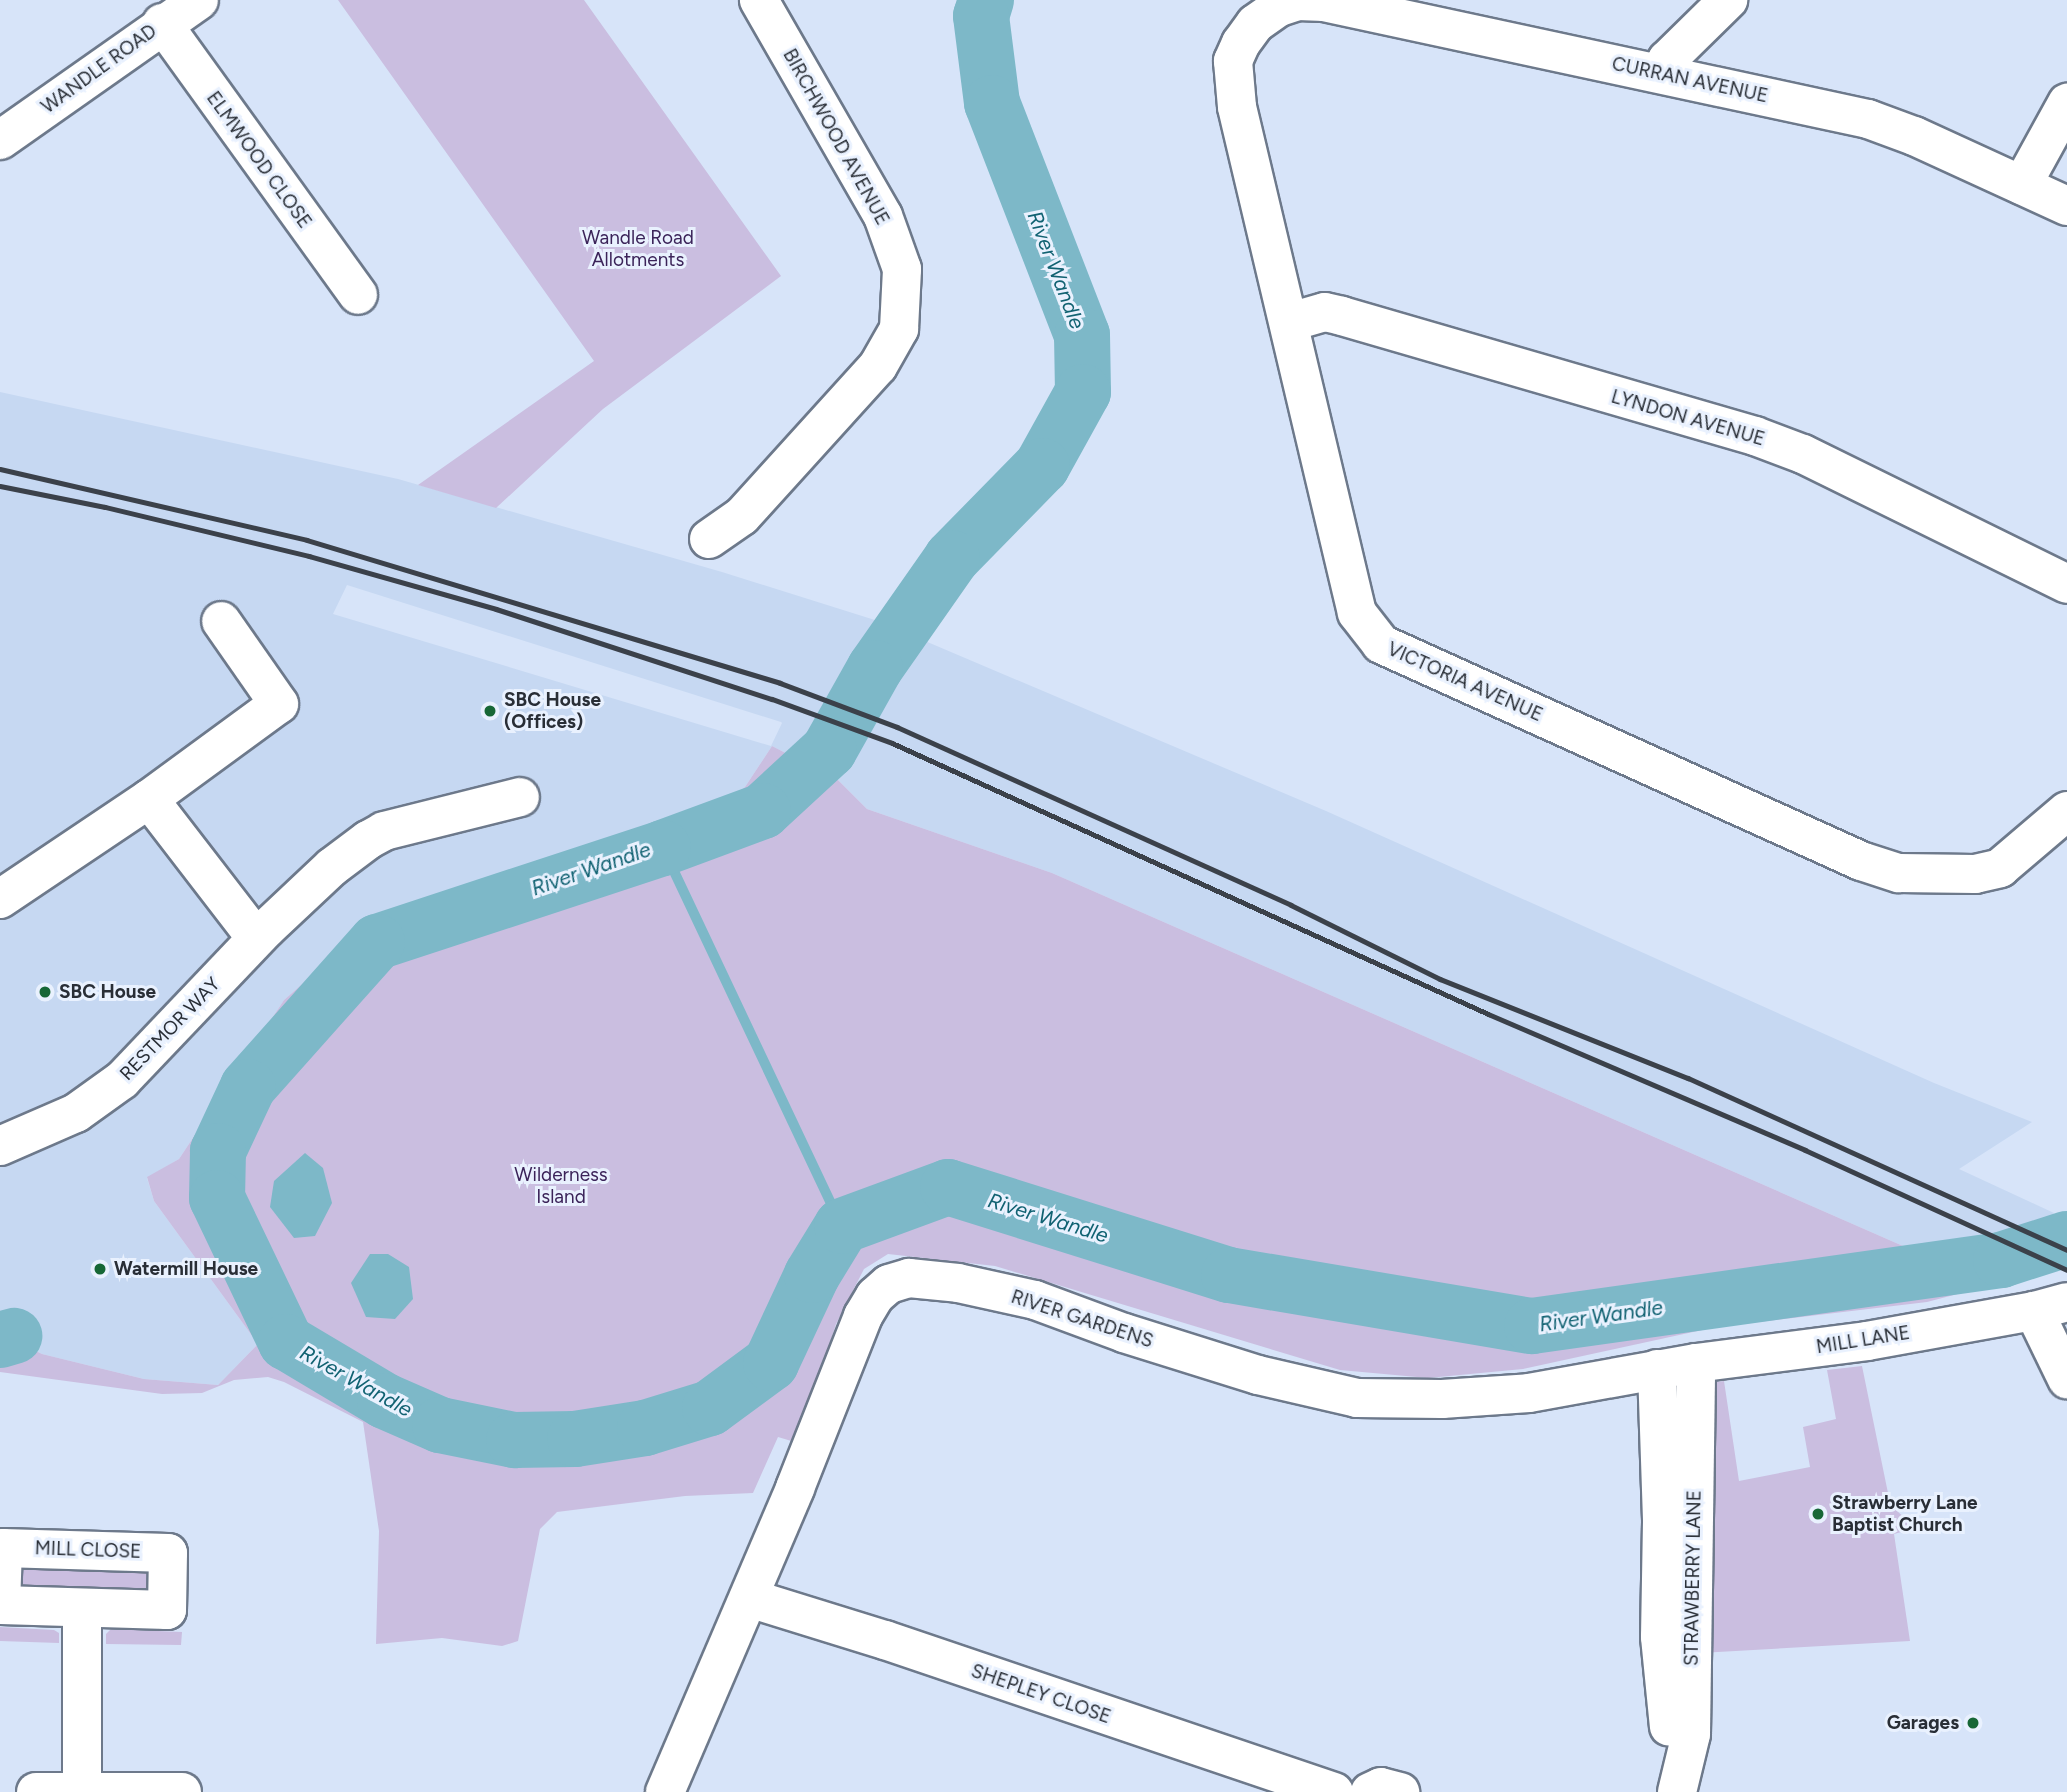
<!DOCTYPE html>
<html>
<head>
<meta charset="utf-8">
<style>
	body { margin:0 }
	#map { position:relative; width:2067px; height:1792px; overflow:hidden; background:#d7e4f9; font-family:Figtree,sans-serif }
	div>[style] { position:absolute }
	.built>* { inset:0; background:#c6d8f2 }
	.green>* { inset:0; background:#cabee0 }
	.water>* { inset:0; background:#7db8c8 }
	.stream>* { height:10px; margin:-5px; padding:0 5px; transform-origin:5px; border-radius:5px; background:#7db8c8 }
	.river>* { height:56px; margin:-28px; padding:0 28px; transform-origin:28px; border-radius:28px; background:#7db8c8 }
	.roads { filter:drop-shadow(2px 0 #6d798b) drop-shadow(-2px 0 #6d798b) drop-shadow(0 2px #6d798b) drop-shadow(0 -2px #6d798b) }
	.minor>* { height:38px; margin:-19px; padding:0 19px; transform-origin:19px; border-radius:19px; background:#fff }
	.rail>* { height:5px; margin:-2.5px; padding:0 2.5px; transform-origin:2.5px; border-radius:2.5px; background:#3b414a }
	.dots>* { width:19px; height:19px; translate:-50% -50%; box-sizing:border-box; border:4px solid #e9f1fe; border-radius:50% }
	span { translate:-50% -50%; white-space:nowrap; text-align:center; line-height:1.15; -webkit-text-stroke:6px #e9f1fe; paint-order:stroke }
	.street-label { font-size:19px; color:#292e36 }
	.park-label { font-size:19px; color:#3b2359 }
	.poi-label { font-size:19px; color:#292e36; font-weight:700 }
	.left { translate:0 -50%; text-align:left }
	.right { translate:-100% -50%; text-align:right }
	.water-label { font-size:21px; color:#116272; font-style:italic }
</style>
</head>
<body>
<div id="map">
	<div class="built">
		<div style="clip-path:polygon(evenodd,0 392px,398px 479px,722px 572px,878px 621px,1326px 811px,1934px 1083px,2032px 1122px,1959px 1169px,2054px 1213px,1992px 1285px,1052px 873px,867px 809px,838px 780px,772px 746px,745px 787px,682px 838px,377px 918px,284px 1000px,179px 1159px,147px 1178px,154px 1201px,258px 1344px,218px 1385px,144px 1379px,42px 1354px,0 1333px,0 392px,347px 585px,781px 722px,782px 723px,771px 746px,333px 614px,347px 585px)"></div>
	</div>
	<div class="green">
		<div style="clip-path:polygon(338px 0,584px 0,781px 276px,603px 409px,496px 508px,418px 485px,594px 361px)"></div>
		<div style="clip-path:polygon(772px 746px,838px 780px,867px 809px,1052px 873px,1992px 1285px,1927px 1302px,1716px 1327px,1523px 1369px,1428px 1378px,1340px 1370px,995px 1266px,888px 1254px,864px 1269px,836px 1324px,798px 1443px,778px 1437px,753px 1493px,685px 1496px,557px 1512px,540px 1529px,518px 1641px,502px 1646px,442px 1638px,376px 1644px,379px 1531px,363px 1422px,284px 1382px,268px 1377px,234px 1380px,202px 1393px,162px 1394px,0 1372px,0 1333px,42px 1354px,144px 1379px,218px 1385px,258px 1344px,154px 1201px,147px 1177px,179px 1159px,284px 1000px,377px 918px,682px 838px,745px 787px)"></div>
		<div style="clip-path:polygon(1862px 1366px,1889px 1498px,1897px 1511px,1916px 1528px,1894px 1534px,1910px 1641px,1700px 1653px,1701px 1384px,1724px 1381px,1739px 1481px,1810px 1467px,1803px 1427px,1836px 1419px,1827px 1370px)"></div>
		<div style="clip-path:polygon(14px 1566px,153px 1568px,153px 1595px,21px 1596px)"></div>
		<div style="clip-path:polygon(0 1627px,54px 1630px,59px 1633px,59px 1643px,0 1641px)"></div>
		<div style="clip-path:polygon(111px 1629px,182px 1632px,181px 1645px,106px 1644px,106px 1634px)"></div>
	</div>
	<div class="water">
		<div style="clip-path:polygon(305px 1153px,323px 1168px,332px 1203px,315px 1236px,294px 1238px,270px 1207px,274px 1181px)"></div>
		<div style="clip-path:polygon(370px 1254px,388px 1254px,409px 1267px,413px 1299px,395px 1319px,366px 1317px,351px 1283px)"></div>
	</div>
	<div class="stream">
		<div style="left:663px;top:848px;width:418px;rotate:64.7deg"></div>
	</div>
	<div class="river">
		<div style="left:986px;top:0;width:17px;rotate:107deg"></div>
		<div style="left:981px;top:16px;width:88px;rotate:82.8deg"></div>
		<div style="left:992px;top:103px;width:249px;rotate:68.8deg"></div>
		<div style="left:1082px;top:335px;width:57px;rotate:89deg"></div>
		<div style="left:1083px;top:392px;width:85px;rotate:119deg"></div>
		<div style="left:1042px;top:466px;width:129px;rotate:134.4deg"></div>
		<div style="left:952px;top:558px;width:134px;rotate:125deg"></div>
		<div style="left:875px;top:668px;width:94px;rotate:119.3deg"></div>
		<div style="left:829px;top:750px;width:90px;rotate:137.3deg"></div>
		<div style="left:763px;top:811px;width:107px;rotate:159.7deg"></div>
		<div style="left:663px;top:848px;width:301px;rotate:161.8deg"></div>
		<div style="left:377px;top:942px;width:194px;rotate:131.7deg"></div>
		<div style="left:248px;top:1087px;width:71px;rotate:115.1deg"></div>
		<div style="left:218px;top:1151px;width:47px;rotate:91.2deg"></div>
		<div style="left:217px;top:1198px;width:160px;rotate:64.4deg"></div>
		<div style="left:286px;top:1342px;width:115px;rotate:30.8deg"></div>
		<div style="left:385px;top:1401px;width:60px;rotate:23.6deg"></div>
		<div style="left:440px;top:1425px;width:76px;rotate:11.5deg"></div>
		<div style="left:514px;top:1440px;width:61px;rotate:-0.9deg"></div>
		<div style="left:575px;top:1439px;width:71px;rotate:-8.9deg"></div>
		<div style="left:645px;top:1428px;width:68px;rotate:-17.1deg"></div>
		<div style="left:710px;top:1408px;width:76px;rotate:-36.4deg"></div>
		<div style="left:771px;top:1363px;width:97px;rotate:-65deg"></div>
		<div style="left:812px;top:1275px;width:57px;rotate:-58.5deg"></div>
		<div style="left:842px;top:1226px;width:113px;rotate:-20.2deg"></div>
		<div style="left:948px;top:1187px;width:294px;rotate:17.4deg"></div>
		<div style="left:1229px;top:1275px;width:307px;rotate:9.6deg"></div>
		<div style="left:1532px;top:1326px;width:474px;rotate:-8deg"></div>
		<div style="left:2001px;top:1260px;width:69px;rotate:-17.7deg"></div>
		<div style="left:0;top:1340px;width:15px;rotate:-16deg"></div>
	</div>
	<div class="roads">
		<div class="minor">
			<div style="left:162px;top:23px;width:335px;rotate:54.2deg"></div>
			<div style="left:1663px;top:74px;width:15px;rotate:-74deg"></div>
			<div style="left:1667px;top:60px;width:86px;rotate:-44.5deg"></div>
			<div style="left:0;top:140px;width:243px;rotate:-35.1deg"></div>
			<div style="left:2022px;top:185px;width:94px;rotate:-61.2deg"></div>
			<div style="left:2067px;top:206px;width:168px;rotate:-155.4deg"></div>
			<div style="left:1914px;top:136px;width:49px;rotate:-159.7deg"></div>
			<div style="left:1868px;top:119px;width:556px;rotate:-167.86deg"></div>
			<div style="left:1324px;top:2px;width:26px;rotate:-178deg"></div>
			<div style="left:1298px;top:1px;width:20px;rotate:162deg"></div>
			<div style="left:1279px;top:7px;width:29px;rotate:145deg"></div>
			<div style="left:1255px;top:24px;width:24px;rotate:126deg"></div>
			<div style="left:1241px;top:43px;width:20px;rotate:114deg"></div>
			<div style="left:1233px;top:61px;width:46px;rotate:85deg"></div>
			<div style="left:1237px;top:107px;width:520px;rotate:76.66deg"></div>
			<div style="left:1357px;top:613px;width:39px;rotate:52deg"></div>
			<div style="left:1381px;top:644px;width:527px;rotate:24.33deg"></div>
			<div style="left:1861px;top:861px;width:40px;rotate:18deg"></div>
			<div style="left:1899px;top:873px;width:76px;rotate:0.8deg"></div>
			<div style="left:1975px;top:874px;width:26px;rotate:-13deg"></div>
			<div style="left:2000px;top:868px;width:88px;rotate:-40.4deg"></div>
			<div style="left:1290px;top:322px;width:36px;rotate:-16deg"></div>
			<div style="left:1325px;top:312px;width:17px;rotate:13deg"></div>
			<div style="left:1342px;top:316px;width:430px;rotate:16.2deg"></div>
			<div style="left:1755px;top:436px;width:51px;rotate:20.6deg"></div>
			<div style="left:1803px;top:454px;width:294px;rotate:26.2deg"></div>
			<div style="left:709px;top:539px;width:40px;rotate:-34.9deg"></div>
			<div style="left:742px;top:516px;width:202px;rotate:-47.8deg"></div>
			<div style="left:878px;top:366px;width:43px;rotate:-60.4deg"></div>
			<div style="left:899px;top:329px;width:60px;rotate:-87.1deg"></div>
			<div style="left:902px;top:269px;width:56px;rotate:-109.7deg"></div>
			<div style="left:883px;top:216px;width:249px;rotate:-119.9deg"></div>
			<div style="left:149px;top:799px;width:175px;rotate:52.4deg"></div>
			<div style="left:0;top:899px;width:179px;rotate:-33.9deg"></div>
			<div style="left:149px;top:799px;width:161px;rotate:-36.2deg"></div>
			<div style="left:279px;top:704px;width:101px;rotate:-124.9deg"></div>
			<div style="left:0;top:1146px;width:83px;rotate:-23.5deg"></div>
			<div style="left:76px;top:1113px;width:57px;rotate:-35.7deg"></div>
			<div style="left:122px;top:1080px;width:209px;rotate:-46.4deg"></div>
			<div style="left:266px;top:929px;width:91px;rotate:-43.2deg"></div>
			<div style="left:332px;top:867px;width:45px;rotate:-36.9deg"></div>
			<div style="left:368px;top:840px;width:18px;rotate:-29deg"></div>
			<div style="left:384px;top:831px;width:140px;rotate:-14deg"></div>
			<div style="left:2034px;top:1311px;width:76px;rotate:64.1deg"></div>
			<div style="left:1657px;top:1369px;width:153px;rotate:88.1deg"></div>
			<div style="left:1662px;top:1522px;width:115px;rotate:91deg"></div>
			<div style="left:1660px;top:1637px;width:90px;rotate:84.3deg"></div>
			<div style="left:3px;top:1548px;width:165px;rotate:1.7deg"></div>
			<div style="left:168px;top:1553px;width:57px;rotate:91deg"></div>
			<div style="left:167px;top:1610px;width:166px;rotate:-178.3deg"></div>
			<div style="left:1px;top:1605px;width:57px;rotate:-88deg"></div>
			<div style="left:749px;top:1598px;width:142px;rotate:17.2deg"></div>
			<div style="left:885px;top:1640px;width:474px;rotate:18.7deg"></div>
			<div style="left:82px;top:1609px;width:181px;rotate:90deg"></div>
			<div style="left:36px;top:1792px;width:146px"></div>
			<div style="left:665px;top:1792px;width:331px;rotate:-66.8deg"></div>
			<div style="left:795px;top:1488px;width:185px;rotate:-68.4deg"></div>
			<div style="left:863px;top:1316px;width:23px;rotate:-59deg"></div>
			<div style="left:875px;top:1296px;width:18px;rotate:-41deg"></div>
			<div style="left:889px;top:1284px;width:21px;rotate:-17deg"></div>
			<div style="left:909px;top:1278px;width:49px;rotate:5.8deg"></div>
			<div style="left:958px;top:1283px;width:79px;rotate:12.4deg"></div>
			<div style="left:1035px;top:1300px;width:95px;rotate:20.3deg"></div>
			<div style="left:1124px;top:1333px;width:140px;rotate:17.4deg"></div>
			<div style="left:1258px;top:1375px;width:102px;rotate:13.1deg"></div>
			<div style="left:1357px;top:1398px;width:85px;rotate:0.7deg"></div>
			<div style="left:1442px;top:1399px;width:87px;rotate:-3.9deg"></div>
			<div style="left:1529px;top:1393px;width:170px;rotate:-10.2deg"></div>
			<div style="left:1696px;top:1363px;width:172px;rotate:-7.3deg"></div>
			<div style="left:1867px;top:1341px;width:170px;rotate:-10.2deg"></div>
			<div style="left:2034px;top:1311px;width:34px;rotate:-15deg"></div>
			<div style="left:1370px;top:1792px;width:12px;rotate:-24deg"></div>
			<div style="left:1381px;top:1787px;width:20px;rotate:15deg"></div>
			<div style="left:1677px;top:1792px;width:60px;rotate:-76.4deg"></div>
			<div style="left:1691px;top:1734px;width:371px;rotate:-89.2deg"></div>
		</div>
	</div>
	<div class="rail">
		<div style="left:0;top:469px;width:315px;rotate:13deg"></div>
		<div style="left:307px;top:540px;width:494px;rotate:16.8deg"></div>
		<div style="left:780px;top:683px;width:125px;rotate:20.6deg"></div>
		<div style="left:897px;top:727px;width:432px;rotate:24.3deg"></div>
		<div style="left:1291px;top:905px;width:166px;rotate:26.4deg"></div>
		<div style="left:1440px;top:979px;width:267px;rotate:21.8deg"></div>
		<div style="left:1688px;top:1078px;width:416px;rotate:24.4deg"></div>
		<div style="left:0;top:486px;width:107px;rotate:11.3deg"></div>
		<div style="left:105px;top:507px;width:210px;rotate:13.5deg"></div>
		<div style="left:309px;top:556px;width:194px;rotate:15.8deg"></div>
		<div style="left:496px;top:609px;width:290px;rotate:18.1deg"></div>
		<div style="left:772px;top:699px;width:128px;rotate:20.1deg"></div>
		<div style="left:892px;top:743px;width:655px;rotate:24.45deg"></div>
		<div style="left:1488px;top:1014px;width:345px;rotate:23.2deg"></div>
		<div style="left:1805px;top:1150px;width:288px;rotate:24.6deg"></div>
	</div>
	<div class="dots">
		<div style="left:490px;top:711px;background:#176736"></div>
		<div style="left:45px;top:992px;background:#176736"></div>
		<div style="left:100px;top:1269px;background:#176736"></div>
		<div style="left:1818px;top:1514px;background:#176736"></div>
		<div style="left:1973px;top:1723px;background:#176736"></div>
	</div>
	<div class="street-label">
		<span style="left:99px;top:69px;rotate:-36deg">WANDLE ROAD</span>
		<span style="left:1690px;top:80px;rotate:12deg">CURRAN AVENUE</span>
		<span style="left:836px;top:137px;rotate:61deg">BIRCHWOOD AVENUE</span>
		<span style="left:259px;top:160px;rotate:54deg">ELMWOOD CLOSE</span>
		<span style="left:1688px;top:418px;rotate:16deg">LYNDON AVENUE</span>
		<span style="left:1465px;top:682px;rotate:24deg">VICTORIA AVENUE</span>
		<span style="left:170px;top:1029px;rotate:-46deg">RESTMOR WAY</span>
		<span style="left:1082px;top:1319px;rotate:18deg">RIVER GARDENS</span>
		<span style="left:1863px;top:1340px;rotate:-9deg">MILL LANE</span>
		<span style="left:88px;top:1550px;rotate:2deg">MILL CLOSE</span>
		<span style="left:1693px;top:1578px;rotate:-89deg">STRAWBERRY LANE</span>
		<span style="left:1041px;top:1694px;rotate:19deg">SHEPLEY CLOSE</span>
	</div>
	<div class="park-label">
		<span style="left:638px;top:249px">Wandle Road<br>Allotments</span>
		<span style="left:561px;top:1186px">Wilderness<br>Island</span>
	</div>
	<div class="poi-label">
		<span class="left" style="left:504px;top:711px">SBC House<br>(Offices)</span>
		<span class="left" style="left:59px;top:992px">SBC House</span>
		<span class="left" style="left:114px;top:1269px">Watermill House</span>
		<span class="left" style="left:1832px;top:1514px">Strawberry Lane<br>Baptist Church</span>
		<span class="right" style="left:1959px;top:1723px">Garages</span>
	</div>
	<div class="water-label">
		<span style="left:1056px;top:270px;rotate:69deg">River Wandle</span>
		<span style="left:591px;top:869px;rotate:-19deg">River Wandle</span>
		<span style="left:1048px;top:1218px;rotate:17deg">River Wandle</span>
		<span style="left:1601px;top:1316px;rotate:-8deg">River Wandle</span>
		<span style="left:356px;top:1381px;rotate:29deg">River Wandle</span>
	</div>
</div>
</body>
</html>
